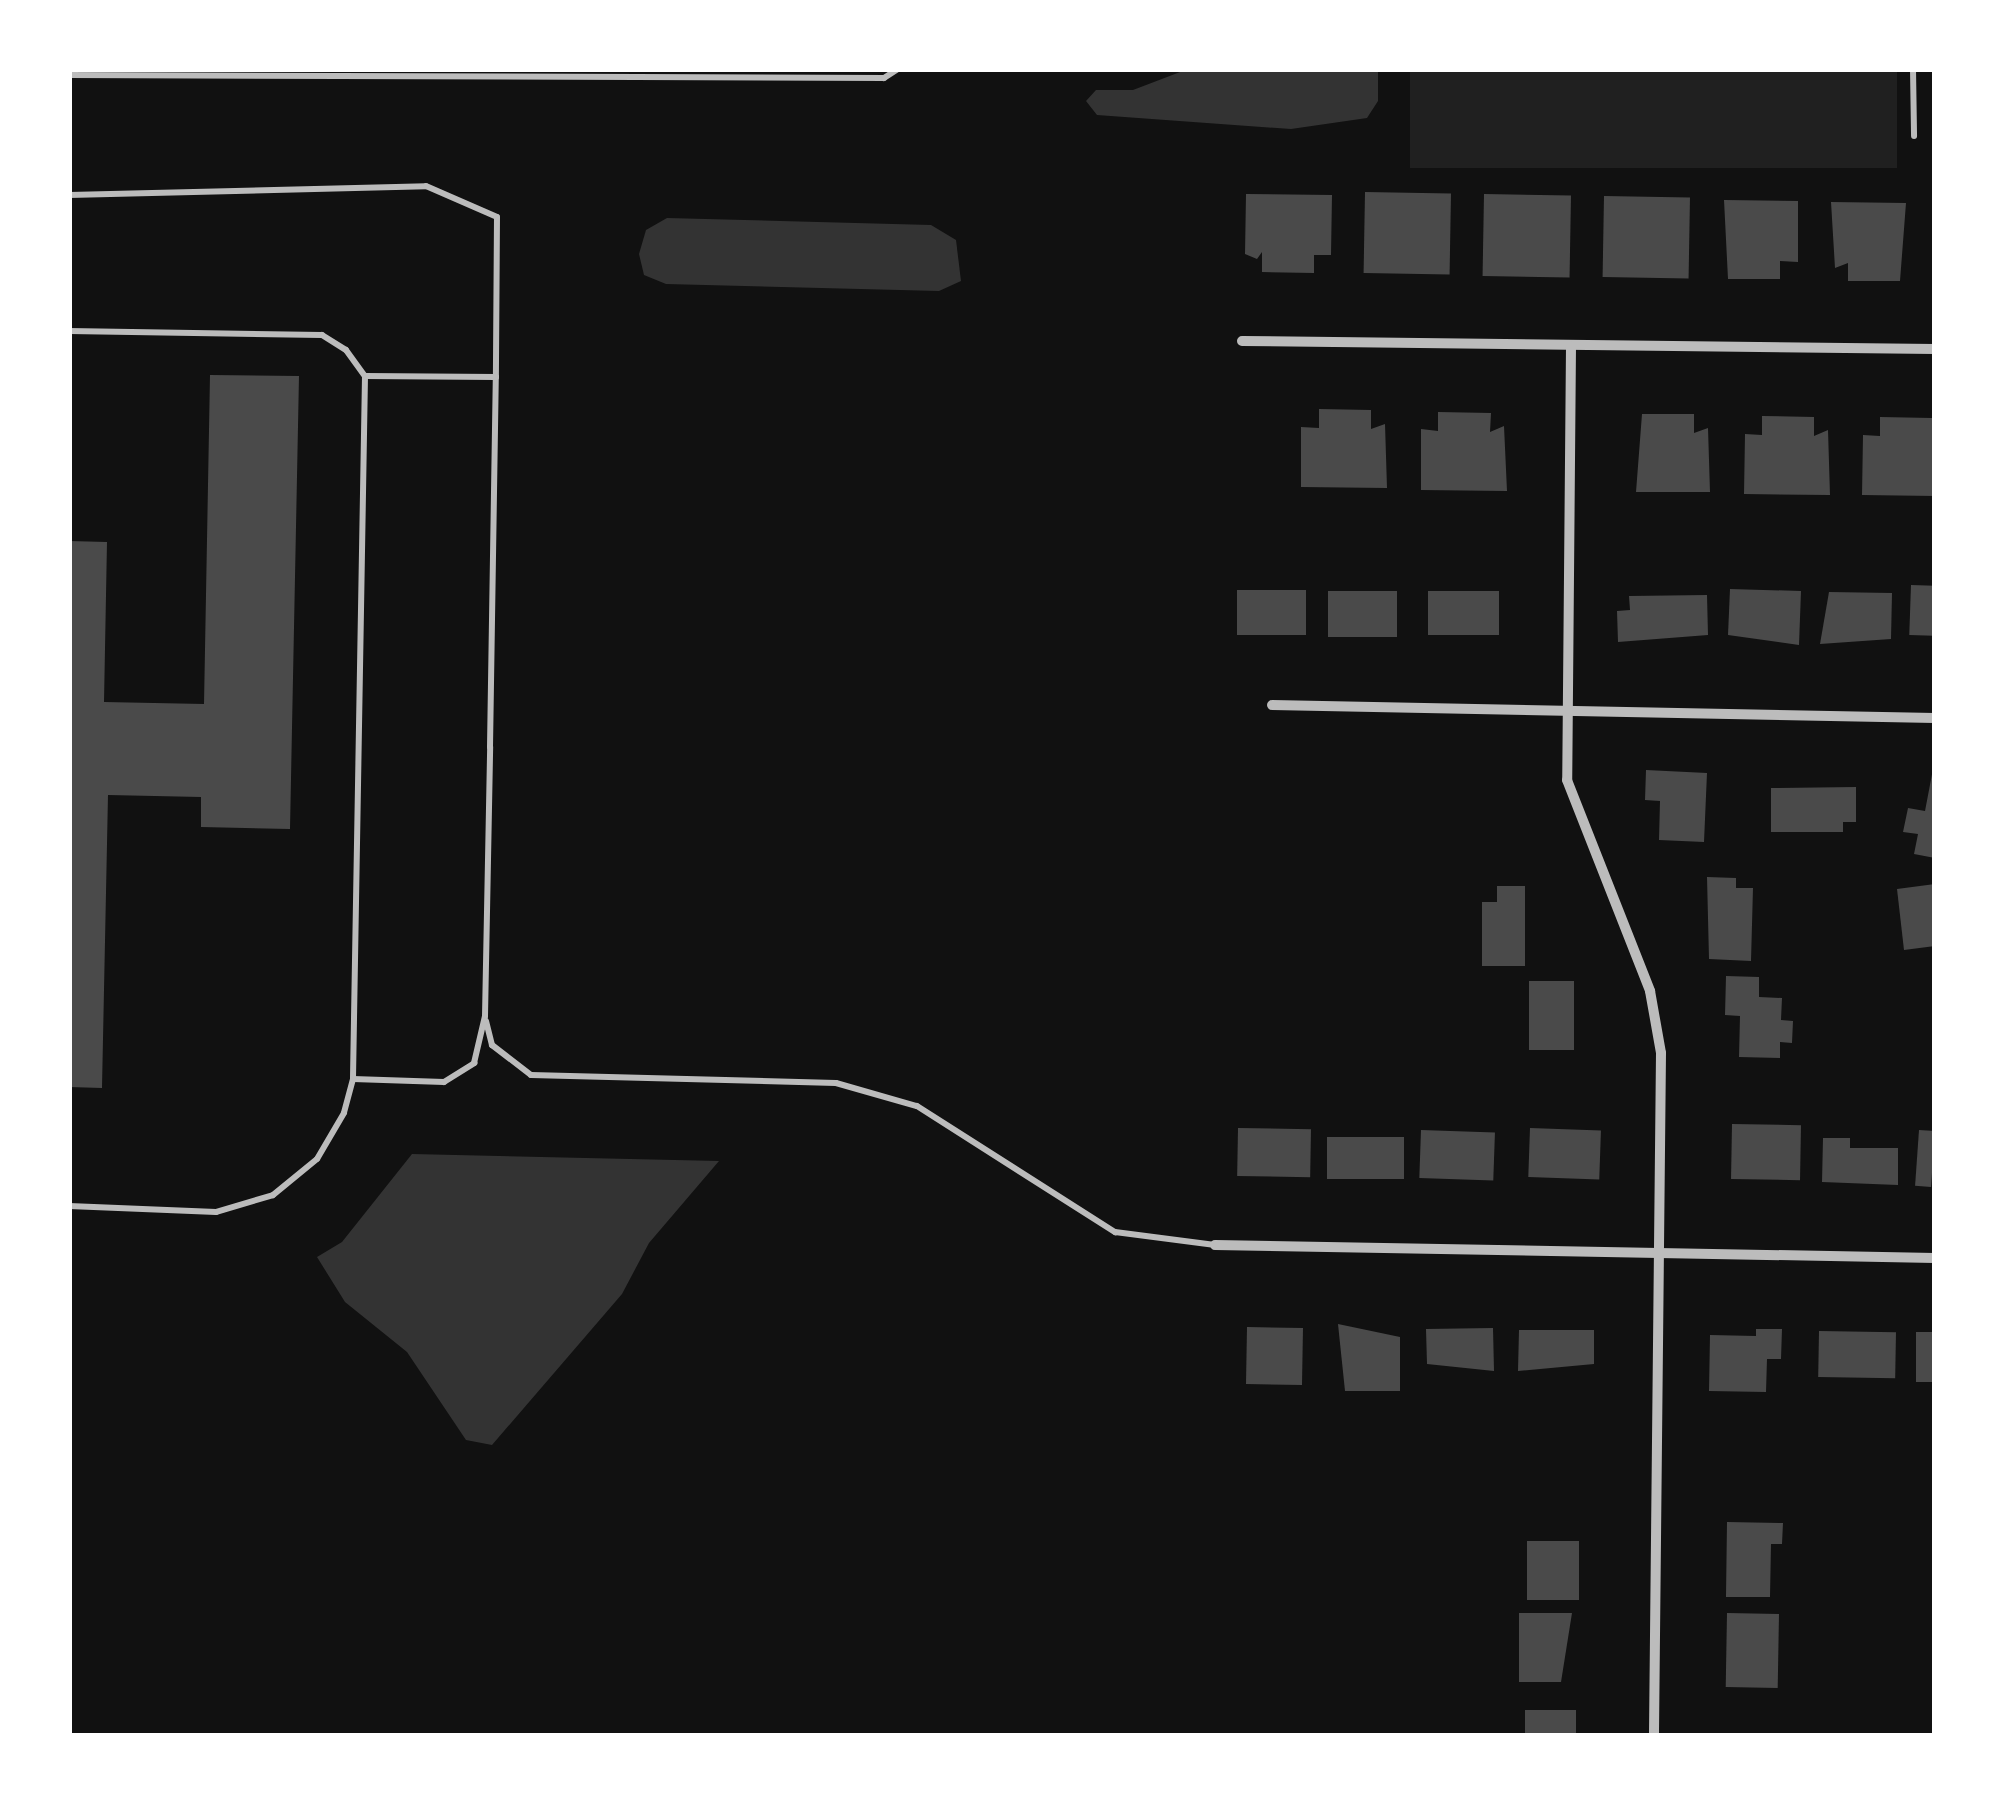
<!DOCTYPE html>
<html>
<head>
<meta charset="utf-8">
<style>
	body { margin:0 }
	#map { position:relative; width:2004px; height:1805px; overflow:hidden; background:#111; font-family:Commissioner,sans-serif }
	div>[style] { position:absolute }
	.green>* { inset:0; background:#202020; transform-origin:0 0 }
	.water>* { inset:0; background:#333 }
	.building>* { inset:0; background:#4a4a4a; transform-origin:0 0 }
	.service>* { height:6px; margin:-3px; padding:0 3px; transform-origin:3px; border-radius:3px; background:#bcbcbc }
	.minor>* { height:10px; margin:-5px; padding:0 5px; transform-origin:5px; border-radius:5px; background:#bcbcbc }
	span { translate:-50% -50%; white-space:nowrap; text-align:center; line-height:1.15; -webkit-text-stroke:12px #fff; paint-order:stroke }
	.frame { position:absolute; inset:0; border:72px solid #fff; pointer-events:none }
</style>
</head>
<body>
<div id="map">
	<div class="green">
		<div style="left:1410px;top:69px;width:487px;height:99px"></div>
	</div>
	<div class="water">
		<div style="clip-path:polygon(1188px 69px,1378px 69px,1378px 101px,1367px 118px,1291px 129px,1097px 115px,1086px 101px,1096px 90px,1133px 90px)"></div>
		<div style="clip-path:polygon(667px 218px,931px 225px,956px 240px,961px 281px,939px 291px,666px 284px,644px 275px,639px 254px,646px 230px)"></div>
		<div style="clip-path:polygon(412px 1154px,719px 1161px,649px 1243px,622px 1294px,492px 1445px,466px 1440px,407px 1352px,345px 1302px,317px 1257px,342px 1242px)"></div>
	</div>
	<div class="building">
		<div style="left:1365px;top:192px;width:86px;height:81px;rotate:1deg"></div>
		<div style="clip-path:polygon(1246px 194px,1332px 195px,1331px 255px,1314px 255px,1314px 273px,1262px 272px,1262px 252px,1257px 259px,1245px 254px)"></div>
		<div style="left:1484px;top:194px;width:87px;height:82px;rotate:1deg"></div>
		<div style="left:1604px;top:196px;width:86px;height:81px;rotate:1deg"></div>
		<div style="clip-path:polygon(1724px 200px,1798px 201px,1798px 262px,1780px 261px,1780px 279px,1728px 279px)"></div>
		<div style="clip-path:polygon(1831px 202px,1906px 203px,1900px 281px,1848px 281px,1848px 263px,1835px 268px)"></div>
		<div style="clip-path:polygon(210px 375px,299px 376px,290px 829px,201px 827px,201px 797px,108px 795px,102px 1088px,69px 1087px,69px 541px,107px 542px,104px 702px,204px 704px)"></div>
		<div style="clip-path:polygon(1319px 409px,1371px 410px,1371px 429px,1385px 424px,1387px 488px,1301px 487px,1301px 427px,1319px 428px)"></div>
		<div style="clip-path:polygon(1438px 412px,1491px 413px,1490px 432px,1504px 426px,1507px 491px,1421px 490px,1421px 429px,1438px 431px)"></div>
		<div style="clip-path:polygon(1642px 414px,1694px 414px,1694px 433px,1708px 428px,1710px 492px,1636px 492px)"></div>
		<div style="clip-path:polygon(1762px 416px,1814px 417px,1814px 436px,1828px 430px,1830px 495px,1744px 494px,1745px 434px,1762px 435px)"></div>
		<div style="clip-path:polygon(1880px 417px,1932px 418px,1935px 496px,1862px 495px,1863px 435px,1880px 436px)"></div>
		<div style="left:1911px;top:585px;width:24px;height:50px;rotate:2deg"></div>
		<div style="clip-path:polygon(1730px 589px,1801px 591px,1799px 645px,1728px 635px)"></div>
		<div style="left:1306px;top:590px;width:45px;height:69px;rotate:90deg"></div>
		<div style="left:1328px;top:591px;width:69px;height:46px"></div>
		<div style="left:1428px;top:591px;width:71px;height:44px"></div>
		<div style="clip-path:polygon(1829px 592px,1892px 593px,1891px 639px,1820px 644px)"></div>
		<div style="clip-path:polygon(1707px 595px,1708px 635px,1618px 642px,1617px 611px,1630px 610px,1629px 596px)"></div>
		<div style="clip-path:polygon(1933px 769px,1935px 769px,1935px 858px,1914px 854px,1918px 834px,1903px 832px,1908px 808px,1925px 811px)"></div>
		<div style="clip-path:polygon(1646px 770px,1707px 773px,1704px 842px,1659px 840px,1660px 801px,1645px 800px)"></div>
		<div style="clip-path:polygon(1856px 787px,1856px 822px,1843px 822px,1843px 832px,1771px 832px,1771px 788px)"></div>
		<div style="clip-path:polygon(1707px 877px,1736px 878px,1736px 888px,1753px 888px,1751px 961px,1709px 959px)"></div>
		<div style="clip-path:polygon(1935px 884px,1935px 946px,1904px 950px,1897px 889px)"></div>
		<div style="clip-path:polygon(1497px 886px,1525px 886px,1525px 966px,1482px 966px,1482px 902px,1497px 902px)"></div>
		<div style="clip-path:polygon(1726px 976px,1759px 977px,1759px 997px,1782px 998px,1781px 1020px,1793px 1021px,1792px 1043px,1780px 1042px,1780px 1058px,1739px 1057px,1740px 1016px,1725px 1015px)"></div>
		<div style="left:1529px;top:981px;width:45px;height:69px"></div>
		<div style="left:1732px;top:1124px;width:69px;height:55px;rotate:1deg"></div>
		<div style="left:1238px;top:1128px;width:73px;height:48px;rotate:1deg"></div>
		<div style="left:1530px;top:1128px;width:71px;height:49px;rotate:2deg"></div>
		<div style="left:1421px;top:1130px;width:74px;height:48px;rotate:2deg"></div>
		<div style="left:1919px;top:1130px;width:16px;height:56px;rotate:4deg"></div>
		<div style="left:1327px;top:1137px;width:77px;height:42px"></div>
		<div style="clip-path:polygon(1823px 1138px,1850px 1138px,1850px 1148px,1898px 1148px,1898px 1185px,1822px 1182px)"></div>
		<div style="clip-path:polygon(1338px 1324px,1400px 1337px,1400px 1391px,1345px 1391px)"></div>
		<div style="left:1247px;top:1327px;width:56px;height:57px;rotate:1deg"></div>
		<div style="clip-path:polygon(1493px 1328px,1494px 1371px,1427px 1364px,1426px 1329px)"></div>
		<div style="clip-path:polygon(1756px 1329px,1782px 1329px,1781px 1359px,1767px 1359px,1766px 1392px,1709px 1391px,1710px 1335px,1756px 1336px)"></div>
		<div style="clip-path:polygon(1519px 1330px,1594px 1330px,1594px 1364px,1518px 1371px)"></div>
		<div style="left:1819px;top:1331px;width:77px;height:46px;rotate:1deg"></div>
		<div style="left:1916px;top:1332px;width:19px;height:50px"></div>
		<div style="clip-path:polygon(1727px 1522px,1783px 1523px,1782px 1544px,1771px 1544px,1770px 1597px,1726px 1597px)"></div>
		<div style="left:1527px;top:1541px;width:52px;height:59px"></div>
		<div style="clip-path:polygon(1519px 1613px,1572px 1613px,1561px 1682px,1519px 1682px)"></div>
		<div style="left:1727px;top:1613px;width:52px;height:74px;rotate:1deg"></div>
		<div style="left:1525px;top:1710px;width:51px;height:26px"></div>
	</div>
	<div class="service">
		<div style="left:1913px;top:69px;width:67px;rotate:89.1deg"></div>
		<div style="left:69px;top:75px;width:815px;rotate:0.21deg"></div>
		<div style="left:884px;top:78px;width:17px;rotate:-33deg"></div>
		<div style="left:69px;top:195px;width:357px;rotate:-1.4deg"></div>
		<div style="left:426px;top:186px;width:77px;rotate:23.6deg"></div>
		<div style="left:497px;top:217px;width:160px;rotate:90.4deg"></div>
		<div style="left:69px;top:331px;width:253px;rotate:0.9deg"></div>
		<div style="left:322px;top:335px;width:28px;rotate:32deg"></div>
		<div style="left:346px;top:350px;width:32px;rotate:54deg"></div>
		<div style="left:365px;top:376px;width:703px;rotate:90.98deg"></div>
		<div style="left:353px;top:1079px;width:35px;rotate:105deg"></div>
		<div style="left:344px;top:1113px;width:53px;rotate:120.4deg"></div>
		<div style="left:317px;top:1159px;width:57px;rotate:140.7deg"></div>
		<div style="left:273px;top:1195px;width:59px;rotate:163.4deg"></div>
		<div style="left:216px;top:1212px;width:147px;rotate:-177.7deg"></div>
		<div style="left:486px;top:1021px;width:25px;rotate:76deg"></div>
		<div style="left:492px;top:1045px;width:49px;rotate:37.6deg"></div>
		<div style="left:531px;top:1075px;width:305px;rotate:1.5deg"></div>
		<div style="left:836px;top:1083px;width:84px;rotate:15.9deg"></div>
		<div style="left:917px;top:1106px;width:235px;rotate:32.5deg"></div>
		<div style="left:1115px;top:1232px;width:101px;rotate:7.4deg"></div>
		<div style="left:353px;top:1079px;width:91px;rotate:1.9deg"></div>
		<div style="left:444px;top:1082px;width:36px;rotate:-32deg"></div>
		<div style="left:474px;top:1063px;width:48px;rotate:-76.8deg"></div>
		<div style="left:485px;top:1016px;width:269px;rotate:-88.9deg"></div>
		<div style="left:490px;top:747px;width:370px;rotate:-89.1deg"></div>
		<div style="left:496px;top:377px;width:131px;rotate:-179.6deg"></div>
	</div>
	<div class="minor">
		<div style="left:1242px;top:341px;width:693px;rotate:0.66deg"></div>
		<div style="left:1571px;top:346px;width:434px;rotate:90.5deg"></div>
		<div style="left:1567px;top:780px;width:227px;rotate:68.5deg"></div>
		<div style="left:1650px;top:991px;width:63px;rotate:79.9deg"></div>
		<div style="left:1661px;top:1053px;width:683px;rotate:90.59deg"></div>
		<div style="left:1272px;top:705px;width:663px;rotate:1.12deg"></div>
		<div style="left:1215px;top:1245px;width:720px;rotate:1.03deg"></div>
	</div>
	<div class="frame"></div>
</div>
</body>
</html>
